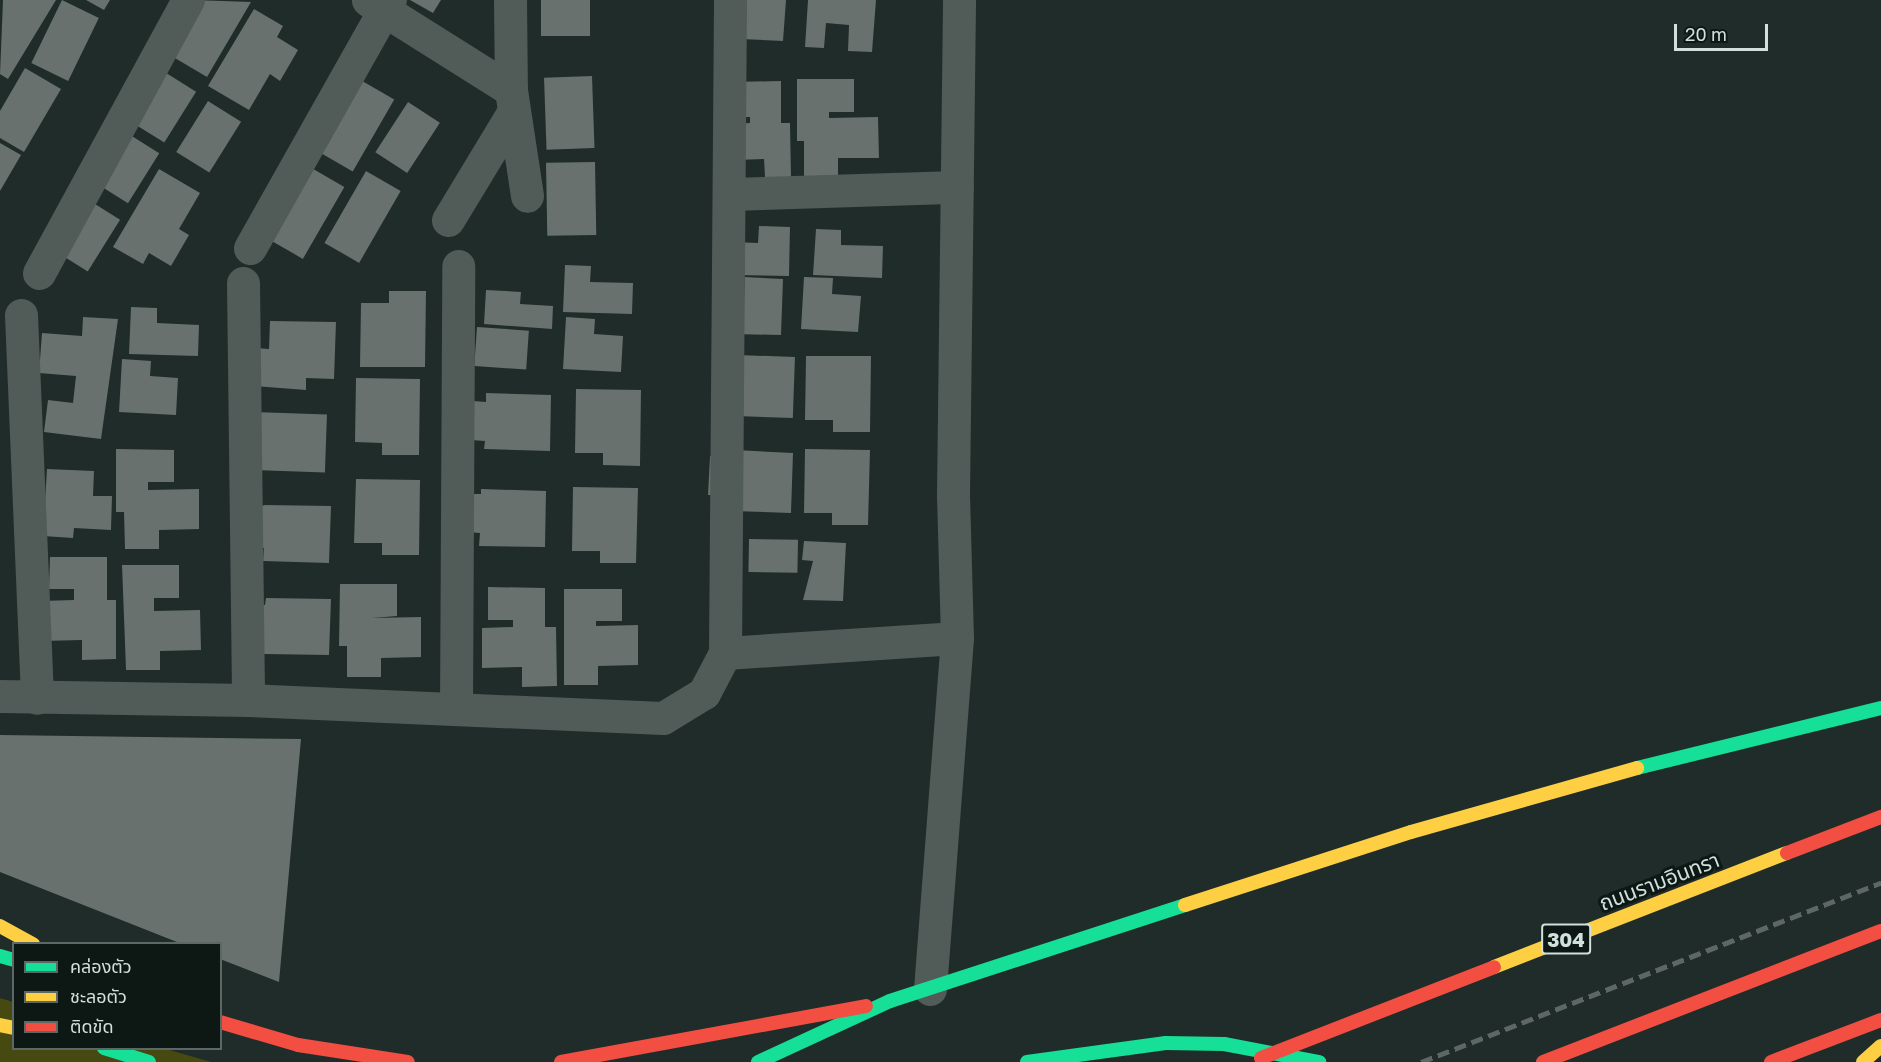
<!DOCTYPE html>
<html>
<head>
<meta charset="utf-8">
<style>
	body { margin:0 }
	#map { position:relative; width:1881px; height:1062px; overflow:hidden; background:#1f2c2a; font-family:"Golos Text","Noto Sans Thai",sans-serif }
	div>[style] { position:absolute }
	.green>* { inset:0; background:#474a10 }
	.building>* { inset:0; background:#68716d; transform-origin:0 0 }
	.street>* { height:33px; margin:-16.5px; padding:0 16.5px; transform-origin:16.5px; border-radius:16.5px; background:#515b58 }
	.fast>* { height:14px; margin:-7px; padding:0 7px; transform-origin:7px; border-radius:7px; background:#16e098 }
	.slow>* { height:14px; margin:-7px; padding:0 7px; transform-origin:7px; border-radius:7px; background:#ffcf43 }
	.jam>* { height:14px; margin:-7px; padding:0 7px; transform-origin:7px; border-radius:7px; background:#f24e42 }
	.rail>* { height:4.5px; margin-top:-2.25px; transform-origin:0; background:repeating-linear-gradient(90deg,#5e6765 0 12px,transparent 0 18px) }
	span { translate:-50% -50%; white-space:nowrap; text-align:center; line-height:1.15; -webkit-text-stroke:6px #0d1815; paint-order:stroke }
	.shield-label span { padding:2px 4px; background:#0d1815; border:2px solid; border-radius:4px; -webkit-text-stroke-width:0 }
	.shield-label { font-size:20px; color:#d1e0dc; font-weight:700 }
	.street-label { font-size:21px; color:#d1e0dc }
	.legend { position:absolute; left:12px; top:942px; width:210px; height:108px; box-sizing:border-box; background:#0d1815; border:2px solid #5b6865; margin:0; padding:8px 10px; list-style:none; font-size:18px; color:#d1e0dc }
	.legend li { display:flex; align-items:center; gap:12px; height:30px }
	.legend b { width:30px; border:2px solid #5b6865 }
	.scale { position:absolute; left:1674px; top:24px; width:94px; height:27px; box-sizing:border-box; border:3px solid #d1e0dc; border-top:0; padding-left:8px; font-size:18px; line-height:21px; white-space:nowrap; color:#d1e0dc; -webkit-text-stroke:4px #0d1815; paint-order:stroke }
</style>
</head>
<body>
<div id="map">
	<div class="green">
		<div style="clip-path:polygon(0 998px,13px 1002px,14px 1048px,166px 1049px,211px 1062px,0 1062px)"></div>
	</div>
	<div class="building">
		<div style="clip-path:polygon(3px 0,56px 0,8px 79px,0 74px)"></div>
		<div style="left:62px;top:0;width:41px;height:70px;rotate:26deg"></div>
		<div style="clip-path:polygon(86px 0,110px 0,104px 10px)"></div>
		<div style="clip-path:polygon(193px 0,251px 2px,207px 77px,163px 51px)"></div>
		<div style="clip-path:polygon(410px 0,441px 0,433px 13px)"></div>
		<div style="left:541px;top:0;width:49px;height:36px"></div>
		<div style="clip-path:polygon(719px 0,786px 0,783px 41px,740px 39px)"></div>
		<div style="clip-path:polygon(808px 0,876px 0,872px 52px,848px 51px,849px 25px,826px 23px,824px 48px,805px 47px)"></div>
		<div style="clip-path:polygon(254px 9px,283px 26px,277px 37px,298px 50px,280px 81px,270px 74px,249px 110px,208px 86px)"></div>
		<div style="clip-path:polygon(25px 68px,61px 89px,24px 152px,0 138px,0 111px)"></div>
		<div style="left:163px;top:71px;width:39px;height:60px;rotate:32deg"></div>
		<div style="left:592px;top:76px;width:72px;height:48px;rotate:88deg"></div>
		<div style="left:357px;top:78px;width:43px;height:83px;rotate:30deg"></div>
		<div style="clip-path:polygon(797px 79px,854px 79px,854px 112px,829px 112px,829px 118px,878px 117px,879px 158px,838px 158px,838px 178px,804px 178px,804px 141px,797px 141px)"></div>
		<div style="clip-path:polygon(781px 81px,781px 123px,790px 123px,791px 177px,765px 177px,764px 159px,735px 160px,735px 124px,750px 123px,750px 117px,734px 117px,733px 82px)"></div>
		<div style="left:208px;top:101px;width:39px;height:60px;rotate:32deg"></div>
		<div style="left:408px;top:102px;width:38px;height:60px;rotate:33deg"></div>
		<div style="left:127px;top:133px;width:38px;height:59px;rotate:32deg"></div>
		<div style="clip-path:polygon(0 143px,21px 155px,0 191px)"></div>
		<div style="left:595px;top:162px;width:73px;height:49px;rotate:89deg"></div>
		<div style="left:308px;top:166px;width:42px;height:83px;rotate:30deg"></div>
		<div style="clip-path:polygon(159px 169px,200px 193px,179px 229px,189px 235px,171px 266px,149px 253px,143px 264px,113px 247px)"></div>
		<div style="left:366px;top:171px;width:40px;height:83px;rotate:30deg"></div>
		<div style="left:87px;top:199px;width:39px;height:61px;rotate:32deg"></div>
		<div style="clip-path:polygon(759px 226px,790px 227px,789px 276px,733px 275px,733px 242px,758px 243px)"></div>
		<div style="clip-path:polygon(816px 229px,841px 230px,841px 245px,883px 246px,882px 278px,813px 275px)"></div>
		<div style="clip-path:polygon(565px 265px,591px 266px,590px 282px,633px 283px,632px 314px,563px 312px)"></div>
		<div style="clip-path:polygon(745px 277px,783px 279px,781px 335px,732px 334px,733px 299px,744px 299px)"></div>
		<div style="clip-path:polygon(804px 277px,833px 278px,832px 294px,861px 296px,858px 332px,801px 329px)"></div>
		<div style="clip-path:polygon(486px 290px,521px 292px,520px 304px,553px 306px,552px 329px,484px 324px)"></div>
		<div style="clip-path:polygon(389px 291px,426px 291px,425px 367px,360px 367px,361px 303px,389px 303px)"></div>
		<div style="clip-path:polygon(131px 307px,157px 308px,157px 323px,199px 325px,198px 356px,129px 354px)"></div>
		<div style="clip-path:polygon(83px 317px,118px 319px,101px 439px,44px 432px,48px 400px,73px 403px,76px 376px,39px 373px,42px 333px,82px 336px)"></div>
		<div style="clip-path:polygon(566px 317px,595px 319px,594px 334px,623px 336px,621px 372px,563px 369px)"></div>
		<div style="clip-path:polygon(270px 321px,336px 322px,334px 379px,306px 378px,306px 390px,253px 386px,255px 348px,269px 349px)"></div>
		<div style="left:477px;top:327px;width:52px;height:39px;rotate:4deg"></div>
		<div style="left:737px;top:355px;width:58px;height:61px;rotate:2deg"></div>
		<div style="clip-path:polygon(806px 356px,871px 356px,870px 432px,833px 432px,833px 420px,805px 420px)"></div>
		<div style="clip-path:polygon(122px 359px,151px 361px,150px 376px,178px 378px,176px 415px,119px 412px)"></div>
		<div style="clip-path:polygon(356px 378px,420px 379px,419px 455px,382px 455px,382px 443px,355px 442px)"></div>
		<div style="clip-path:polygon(576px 389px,641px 390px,640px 466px,603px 465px,603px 453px,575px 453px)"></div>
		<div style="clip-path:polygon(486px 393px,551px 395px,550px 451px,484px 449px,485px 441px,470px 440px,473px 401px,486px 402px)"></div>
		<div style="left:253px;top:412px;width:74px;height:58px;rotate:2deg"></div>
		<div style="clip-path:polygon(116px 449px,174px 450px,174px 482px,148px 482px,148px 490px,199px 489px,199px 529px,159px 530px,159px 549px,125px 549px,124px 512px,116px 512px)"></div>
		<div style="clip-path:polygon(805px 449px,870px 450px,868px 525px,832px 525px,832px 513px,804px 513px)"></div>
		<div style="clip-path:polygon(735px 450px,793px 453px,791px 513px,733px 511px,733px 496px,708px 495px,710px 456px,735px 458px)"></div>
		<div style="clip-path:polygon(47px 469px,94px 471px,93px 496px,112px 496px,111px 530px,74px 528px,73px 538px,43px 536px)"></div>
		<div style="clip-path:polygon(356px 479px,420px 480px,419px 555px,382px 555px,382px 543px,354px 543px)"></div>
		<div style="clip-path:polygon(573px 487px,638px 488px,636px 563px,600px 563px,600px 551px,572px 551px)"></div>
		<div style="clip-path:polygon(481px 489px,546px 491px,545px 547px,479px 546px,480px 533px,466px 532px,469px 494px,481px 494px)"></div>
		<div style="clip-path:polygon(265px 505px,331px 506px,329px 563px,263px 561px,264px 548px,252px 547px,254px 508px)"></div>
		<div style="left:749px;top:539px;width:49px;height:33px;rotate:1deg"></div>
		<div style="clip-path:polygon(804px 541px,846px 543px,843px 601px,803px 600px,813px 561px,802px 560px)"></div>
		<div style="clip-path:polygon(50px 557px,107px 557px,107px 600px,116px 600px,116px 659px,82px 660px,82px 640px,42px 641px,41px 601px,74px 600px,74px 589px,49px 589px)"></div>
		<div style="clip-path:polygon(122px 565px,179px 565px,179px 598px,154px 598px,154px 611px,200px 610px,201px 650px,160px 651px,160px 670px,126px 670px)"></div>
		<div style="clip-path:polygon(340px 584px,397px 584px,397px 616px,372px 618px,421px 617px,421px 657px,381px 658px,381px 677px,347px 677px,347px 646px,339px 646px)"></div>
		<div style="clip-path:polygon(488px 587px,545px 588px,545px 627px,556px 627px,557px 686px,522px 687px,522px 667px,482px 668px,482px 628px,513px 627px,513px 620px,488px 620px)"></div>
		<div style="clip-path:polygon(564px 589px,622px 589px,622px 621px,596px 621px,596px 626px,638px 625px,638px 665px,598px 666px,598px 685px,564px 685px)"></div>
		<div style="clip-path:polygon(266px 598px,331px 599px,329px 655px,264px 654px,264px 644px,253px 644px,254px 605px,265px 605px)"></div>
		<div style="clip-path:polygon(0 735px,301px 739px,279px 982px,220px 959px,220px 944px,182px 944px,0 872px)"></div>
	</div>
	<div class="street">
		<div style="left:368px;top:0;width:169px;rotate:32.2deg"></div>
		<div style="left:510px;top:0;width:90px;rotate:89.4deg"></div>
		<div style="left:511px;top:90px;width:107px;rotate:81.4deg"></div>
		<div style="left:730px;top:194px;width:227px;rotate:-1.8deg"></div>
		<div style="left:448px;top:220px;width:127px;rotate:-58.8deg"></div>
		<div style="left:250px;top:248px;width:285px;rotate:-60.6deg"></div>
		<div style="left:39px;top:273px;width:311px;rotate:-61.4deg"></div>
		<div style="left:243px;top:283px;width:417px;rotate:89.3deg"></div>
		<div style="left:21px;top:315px;width:383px;rotate:87.6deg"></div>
		<div style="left:725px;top:653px;width:232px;rotate:-3.7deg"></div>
		<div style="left:0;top:696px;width:248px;rotate:0.9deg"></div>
		<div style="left:248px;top:700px;width:415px;rotate:2.5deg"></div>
		<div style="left:663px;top:718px;width:48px;rotate:-31.4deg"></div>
		<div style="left:704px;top:693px;width:45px;rotate:-62.3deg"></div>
		<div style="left:725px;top:653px;width:653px;rotate:-89.56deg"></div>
		<div style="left:456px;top:707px;width:441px;rotate:-89.7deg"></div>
		<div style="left:930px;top:989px;width:352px;rotate:-85.6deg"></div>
		<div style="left:957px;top:638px;width:144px;rotate:-91.6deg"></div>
		<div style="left:953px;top:494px;width:494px;rotate:-89.3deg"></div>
	</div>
	<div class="fast">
		<div style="left:1637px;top:768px;width:251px;rotate:-13.8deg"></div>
		<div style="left:0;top:956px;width:15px;rotate:16deg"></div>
		<div style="left:104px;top:1048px;width:47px;rotate:17.3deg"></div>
		<div style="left:758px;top:1062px;width:145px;rotate:-24.8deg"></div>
		<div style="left:890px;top:1001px;width:310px;rotate:-18deg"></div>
		<div style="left:1027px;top:1062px;width:140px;rotate:-7.8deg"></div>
		<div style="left:1166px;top:1043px;width:58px;rotate:1deg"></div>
		<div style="left:1224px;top:1044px;width:97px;rotate:10.7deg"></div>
	</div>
	<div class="slow">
		<div style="left:1185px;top:905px;width:237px;rotate:-17.9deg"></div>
		<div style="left:1411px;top:832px;width:235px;rotate:-15.8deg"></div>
		<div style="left:0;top:926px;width:38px;rotate:29deg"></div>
		<div style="left:1494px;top:967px;width:314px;rotate:-21.3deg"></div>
		<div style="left:0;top:1025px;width:14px;rotate:12deg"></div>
		<div style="left:1863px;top:1062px;width:24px;rotate:-42deg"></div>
	</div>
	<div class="jam">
		<div style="left:1787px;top:853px;width:101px;rotate:-21deg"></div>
		<div style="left:220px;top:1022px;width:81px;rotate:16.4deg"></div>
		<div style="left:298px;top:1045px;width:111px;rotate:8.8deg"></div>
		<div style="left:1261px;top:1058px;width:250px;rotate:-21.3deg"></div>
		<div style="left:561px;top:1062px;width:310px;rotate:-10.4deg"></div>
		<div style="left:1543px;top:1062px;width:362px;rotate:-21.2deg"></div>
		<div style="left:1771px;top:1062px;width:118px;rotate:-20.9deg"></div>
	</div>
	<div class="rail">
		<div style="left:1421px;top:1062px;width:494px;rotate:-21.3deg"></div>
	</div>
	<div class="shield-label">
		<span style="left:1566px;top:939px">304</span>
	</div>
	<div class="street-label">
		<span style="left:1659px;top:881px;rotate:-21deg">ถนนรามอินทรา</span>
	</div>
	<ul class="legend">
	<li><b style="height:8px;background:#16e098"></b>คล่องตัว</li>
	<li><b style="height:8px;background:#ffcf43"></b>ชะลอตัว</li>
	<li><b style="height:8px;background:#f24e42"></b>ติดขัด</li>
	</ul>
	<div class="scale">20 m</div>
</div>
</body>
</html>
